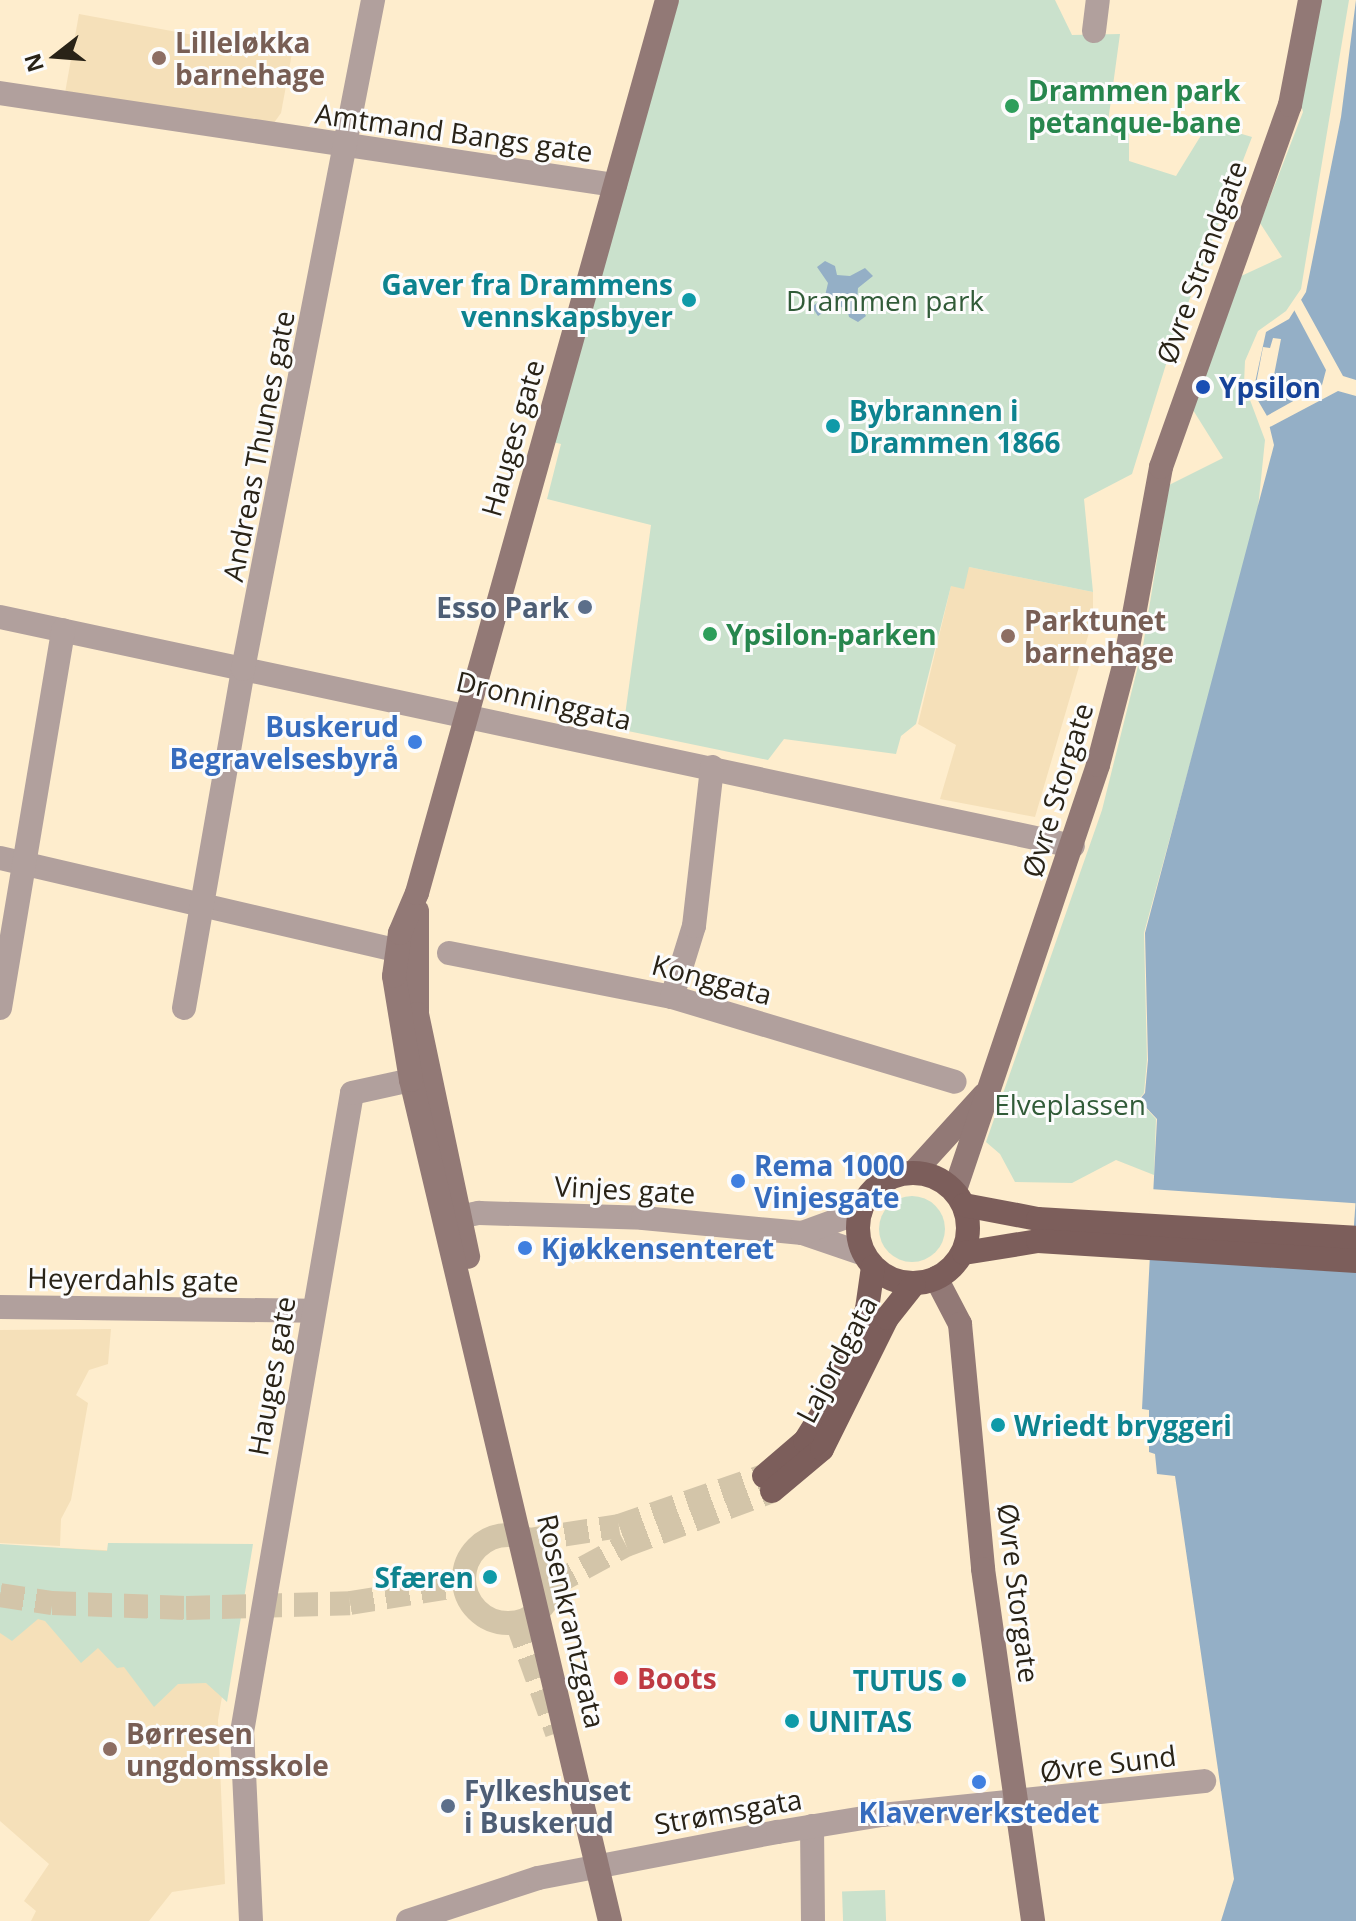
<!DOCTYPE html>
<html>
<head>
<meta charset="utf-8">
<style>
	body { margin:0 }
	#map { position:relative; width:1356px; height:1921px; overflow:hidden; background:#feedcd; font-family:"Open Sans",sans-serif }
	div>[style] { position:absolute }
	.built>* { inset:0; background:#f5e0b9 }
	.green>* { inset:0; background:#cae1cc; transform-origin:0 0 }
	.round { border-radius:50% }
	.water>* { inset:0; background:#94afc6 }
	.pier>* { inset:0; background:#feedcd; transform-origin:0 0 }
	.primary-tunnel>* { height:24px; margin-top:-12px; transform-origin:0; background:repeating-linear-gradient(90deg,#d3c5a9 0 24px,transparent 0 36px) }
	.primary-tunnel>.ring { margin:-12px; padding:0; box-sizing:content-box; background:none; border:24px solid #d3c5a9; border-radius:50% }
	.street>* { height:24px; margin:-12px; padding:0 12px; transform-origin:12px; border-radius:12px; background:#b1a09d }
	.secondary>* { height:24px; margin:-12px; padding:0 12px; transform-origin:12px; border-radius:12px; background:#927976 }
	.primary>* { height:24px; margin:-12px; padding:0 12px; transform-origin:12px; border-radius:12px; background:#7c5e5b }
	.primary>.ring { margin:-12px; padding:0; box-sizing:content-box; background:none; border:24px solid #7c5e5b; border-radius:50% }
	.dots>* { width:22px; height:22px; translate:-50% -50%; box-sizing:border-box; border:4px solid #fcfcfc; border-radius:50% }
	span { translate:-50% -50%; white-space:nowrap; text-align:center; line-height:1.15; -webkit-text-stroke:6px #fcfcfc; paint-order:stroke }
	.education-label { font-size:28px; color:#785e54; font-weight:700 }
	.left { translate:0 -50%; text-align:left }
	.leisure-label { font-size:28px; color:#27864d; font-weight:700 }
	.street-label { font-size:28px; color:#292317 }
	.culture-label { font-size:28px; color:#0d838f; font-weight:700 }
	.right { translate:-100% -50%; text-align:right }
	.park-label { font-size:28px; color:#315b38 }
	.transit-label { font-size:28px; color:#164399; font-weight:700 }
	.service-label { font-size:28px; color:#4e5e75; font-weight:700 }
	.shop-label { font-size:28px; color:#366cbe; font-weight:700 }
	.health-label { font-size:28px; color:#be3a42; font-weight:700 }
	.north { position:absolute; left:16px; top:16px; width:80px; height:80px; -webkit-text-stroke:6px #fcfcfc; paint-order:stroke; rotate:253deg; font-size:22px; font-weight:700; line-height:32px; text-align:center; color:#292317 }
	.north::after { content:''; display:block; margin:auto; width:28px; height:36px; background:#292317; clip-path:polygon(50% 0,100% 100%,50% 72%,0 100%) }
</style>
</head>
<body>
<div id="map">
	<div class="built">
		<div style="clip-path:polygon(79px 14px,292px 53px,281px 113px,271px 127px,65px 93px)"></div>
		<div style="clip-path:polygon(969px 567px,1093px 592px,1093px 619px,1035px 817px,940px 799px,956px 745px,918px 724px,951px 586px)"></div>
		<div style="clip-path:polygon(111px 1329px,108px 1364px,89px 1370px,76px 1395px,88px 1403px,71px 1500px,61px 1519px,60px 1546px,0 1543px,0 1330px)"></div>
		<div style="clip-path:polygon(0 1545px,246px 1557px,218px 1720px,225px 1884px,172px 1892px,149px 1921px,31px 1921px,36px 1911px,24px 1901px,49px 1864px,0 1821px)"></div>
	</div>
	<div class="green">
		<div style="clip-path:polygon(679px 0,1055px 0,1072px 35px,1120px 34px,1108px 122px,1129px 127px,1129px 161px,1176px 176px,1208px 124px,1252px 137px,1172px 345px,1132px 474px,1084px 499px,1093px 592px,969px 567px,964px 589px,951px 586px,916px 724px,901px 736px,896px 754px,784px 739px,768px 760px,623px 730px,651px 525px,547px 499px,561px 444px,553px 442px)"></div>
		<div style="clip-path:polygon(1317px 0,1349px 0,1301px 289px,1286px 311px,1258px 331px,1245px 361px,1244px 384px,1265px 440px,1257px 518px,1144px 933px,1147px 1060px,1144px 1093px,1138px 1100px,1156px 1119px,1154px 1175px,1116px 1160px,1072px 1183px,1015px 1182px,1000px 1154px,986px 1142px,1102px 810px,1143px 646px,1169px 485px,1223px 458px,1193px 410px,1239px 277px,1282px 257px,1260px 223px,1303px 112px,1300px 100px)"></div>
		<div class="round" style="left:879px;top:1196px;width:66px;height:66px"></div>
		<div style="clip-path:polygon(108px 1543px,253px 1544px,227px 1702px,206px 1683px,178px 1684px,154px 1707px,124px 1667px,117px 1668px,98px 1648px,81px 1663px,45px 1621px,38px 1619px,12px 1641px,0 1633px,0 1544px,107px 1551px)"></div>
		<div style="left:885px;top:1890px;width:31px;height:43px;rotate:88deg"></div>
	</div>
	<div class="water">
		<div style="clip-path:polygon(1356px 0,1356px 1921px,1221px 1921px,1234px 1879px,1175px 1476px,1157px 1474px,1155px 1454px,1149px 1452px,1149px 1410px,1142px 1409px,1157px 1119px,1139px 1100px,1145px 1093px,1148px 1060px,1145px 933px,1274px 445px,1267px 416px,1253px 392px,1266px 332px,1289px 319px,1306px 292px,1341px 117px)"></div>
		<div style="clip-path:polygon(825px 261px,835px 266px,837px 275px,850px 276px,865px 268px,873px 276px,858px 288px,857px 301px,866px 316px,858px 322px,849px 317px,847px 308px,833px 306px,818px 316px,812px 307px,825px 296px,828px 283px,817px 267px)"></div>
	</div>
	<div class="pier">
		<div style="clip-path:polygon(1299px 296px,1343px 376px,1356px 380px,1356px 396px,1338px 391px,1266px 429px,1263px 418px,1322px 385px,1326px 370px,1292px 306px)"></div>
		<div style="clip-path:polygon(1273px 338px,1281px 339px,1269px 401px,1261px 399px,1264px 386px,1256px 384px,1263px 347px,1270px 348px)"></div>
		<div style="left:1150px;top:1189px;width:206px;height:68px;rotate:4deg"></div>
	</div>
	<div class="primary-tunnel">
		<div class="ring" style="left:464px;top:1535px;width:64px;height:64px"></div>
		<div style="left:529px;top:1540px;width:91px;rotate:-8.8deg"></div>
		<div style="left:619px;top:1526px;width:153px;rotate:-19deg"></div>
		<div style="left:552px;top:1585px;width:84px;rotate:-28.4deg"></div>
		<div style="left:626px;top:1545px;width:156px;rotate:-20.3deg"></div>
		<div style="left:0;top:1595px;width:53px;rotate:8.7deg"></div>
		<div style="left:52px;top:1603px;width:134px;rotate:2.1deg"></div>
		<div style="left:186px;top:1608px;width:164px;rotate:-1.7deg"></div>
		<div style="left:350px;top:1603px;width:115px;rotate:-9deg"></div>
		<div style="left:517px;top:1622px;width:118px;rotate:70.2deg"></div>
	</div>
	<div class="street">
		<div style="left:1094px;top:31px;width:31px;rotate:-83deg"></div>
		<div style="left:0;top:93px;width:622px;rotate:8.51deg"></div>
		<div style="left:0;top:617px;width:1097px;rotate:12.05deg"></div>
		<div style="left:0;top:858px;width:425px;rotate:13.1deg"></div>
		<div style="left:449px;top:953px;width:227px;rotate:11.2deg"></div>
		<div style="left:672px;top:997px;width:295px;rotate:16.7deg"></div>
		<div style="left:672px;top:997px;width:74px;rotate:-72.8deg"></div>
		<div style="left:694px;top:926px;width:160px;rotate:-83.5deg"></div>
		<div style="left:0;top:1008px;width:383px;rotate:-80.5deg"></div>
		<div style="left:184px;top:1008px;width:344px;rotate:-80.1deg"></div>
		<div style="left:243px;top:669px;width:682px;rotate:-79deg"></div>
		<div style="left:445px;top:1220px;width:35px;rotate:-12deg"></div>
		<div style="left:479px;top:1213px;width:164px;rotate:1.7deg"></div>
		<div style="left:643px;top:1218px;width:160px;rotate:5.4deg"></div>
		<div style="left:802px;top:1233px;width:65px;rotate:18.7deg"></div>
		<div style="left:802px;top:1233px;width:62px;rotate:-19.9deg"></div>
		<div style="left:0;top:1307px;width:313px;rotate:0.7deg"></div>
		<div style="left:812px;top:1826px;width:95px;rotate:89.4deg"></div>
		<div style="left:251px;top:1921px;width:189px;rotate:-92.7deg"></div>
		<div style="left:242px;top:1732px;width:648px;rotate:-80.23deg"></div>
		<div style="left:352px;top:1093px;width:60px;rotate:-12.4deg"></div>
		<div style="left:408px;top:1921px;width:137px;rotate:-18.3deg"></div>
		<div style="left:538px;top:1878px;width:244px;rotate:-10.9deg"></div>
		<div style="left:778px;top:1832px;width:105px;rotate:-9.3deg"></div>
		<div style="left:882px;top:1815px;width:324px;rotate:-6deg"></div>
	</div>
	<div class="secondary">
		<div style="left:417px;top:911px;width:103px;rotate:90deg"></div>
		<div style="left:417px;top:1014px;width:248px;rotate:78.1deg"></div>
		<div style="left:913px;top:1173px;width:105px;rotate:-47.7deg"></div>
		<div style="left:955px;top:1190px;width:448px;rotate:-71.4deg"></div>
		<div style="left:1098px;top:765px;width:111px;rotate:-75.3deg"></div>
		<div style="left:1126px;top:658px;width:194px;rotate:-79.6deg"></div>
		<div style="left:1161px;top:467px;width:384px;rotate:-70.4deg"></div>
		<div style="left:1290px;top:105px;width:107px;rotate:-79.2deg"></div>
		<div style="left:936px;top:1278px;width:52px;rotate:62.4deg"></div>
		<div style="left:960px;top:1324px;width:246px;rotate:84.6deg"></div>
		<div style="left:983px;top:1569px;width:356px;rotate:81.9deg"></div>
		<div style="left:610px;top:1921px;width:864px;rotate:-103.31deg"></div>
		<div style="left:411px;top:1080px;width:105px;rotate:-99.3deg"></div>
		<div style="left:394px;top:976px;width:43px;rotate:-82.1deg"></div>
		<div style="left:400px;top:933px;width:43px;rotate:-67deg"></div>
		<div style="left:417px;top:893px;width:927px;rotate:-74.36deg"></div>
	</div>
	<div class="primary">
		<div class="ring" style="left:858px;top:1173px;width:86px;height:86px"></div>
		<div style="left:964px;top:1205px;width:75px;rotate:10.7deg"></div>
		<div style="left:1038px;top:1219px;width:319px;rotate:3.4deg"></div>
		<div style="left:964px;top:1253px;width:75px;rotate:-9.2deg"></div>
		<div style="left:1038px;top:1241px;width:319px;rotate:3.6deg"></div>
		<div style="left:764px;top:1476px;width:54px;rotate:-40.5deg"></div>
		<div style="left:805px;top:1441px;width:66px;rotate:-58deg"></div>
		<div style="left:840px;top:1385px;width:81px;rotate:-70.4deg"></div>
		<div style="left:867px;top:1309px;width:42px;rotate:-81.9deg"></div>
		<div style="left:772px;top:1491px;width:65px;rotate:-40deg"></div>
		<div style="left:822px;top:1449px;width:146px;rotate:-63.6deg"></div>
		<div style="left:887px;top:1318px;width:43px;rotate:-51.5deg"></div>
	</div>
	<div class="dots">
		<div style="left:159px;top:58px;background:#8d6e63"></div>
		<div style="left:1012px;top:106px;background:#2e9e5b"></div>
		<div style="left:689px;top:300px;background:#0f9aa8"></div>
		<div style="left:1203px;top:387px;background:#1a4fb4"></div>
		<div style="left:833px;top:426px;background:#0f9aa8"></div>
		<div style="left:585px;top:607px;background:#5c6f8a"></div>
		<div style="left:710px;top:634px;background:#2e9e5b"></div>
		<div style="left:1008px;top:636px;background:#8d6e63"></div>
		<div style="left:415px;top:742px;background:#3f7fe0"></div>
		<div style="left:738px;top:1181px;background:#3f7fe0"></div>
		<div style="left:525px;top:1248px;background:#3f7fe0"></div>
		<div style="left:998px;top:1425px;background:#0f9aa8"></div>
		<div style="left:490px;top:1577px;background:#0f9aa8"></div>
		<div style="left:621px;top:1678px;background:#e0444e"></div>
		<div style="left:959px;top:1680px;background:#0f9aa8"></div>
		<div style="left:792px;top:1721px;background:#0f9aa8"></div>
		<div style="left:110px;top:1749px;background:#8d6e63"></div>
		<div style="left:979px;top:1782px;background:#3f7fe0"></div>
		<div style="left:448px;top:1806px;background:#5c6f8a"></div>
	</div>
	<div class="education-label">
		<span class="left" style="left:175px;top:58px">Lilleløkka<br>barnehage</span>
		<span class="left" style="left:1024px;top:636px">Parktunet<br>barnehage</span>
		<span class="left" style="left:126px;top:1749px">Børresen<br>ungdomsskole</span>
	</div>
	<div class="leisure-label">
		<span class="left" style="left:1028px;top:106px">Drammen park<br>petanque-bane</span>
		<span class="left" style="left:726px;top:634px">Ypsilon-parken</span>
	</div>
	<div class="street-label">
		<span style="left:454px;top:132px;rotate:8deg">Amtmand Bangs gate</span>
		<span style="left:1201px;top:262px;rotate:-70deg">Øvre Strandgate</span>
		<span style="left:512px;top:438px;rotate:-74deg">Hauges gate</span>
		<span style="left:258px;top:446px;rotate:-79deg">Andreas Thunes gate</span>
		<span style="left:544px;top:700px;rotate:13deg">Dronninggata</span>
		<span style="left:1057px;top:790px;rotate:-73deg">Øvre Storgate</span>
		<span style="left:712px;top:979px;rotate:15deg">Konggata</span>
		<span style="left:625px;top:1189px;rotate:3deg">Vinjes gate</span>
		<span style="left:133px;top:1279px;rotate:1deg">Heyerdahls gate</span>
		<span style="left:836px;top:1359px;rotate:-62deg">Lajordgata</span>
		<span style="left:271px;top:1376px;rotate:-80deg">Hauges gate</span>
		<span style="left:1019px;top:1593px;rotate:83deg">Øvre Storgate</span>
		<span style="left:572px;top:1621px;rotate:77deg">Rosenkrantzgata</span>
		<span style="left:1108px;top:1763px;rotate:-7deg">Øvre Sund</span>
		<span style="left:728px;top:1811px;rotate:-10deg">Strømsgata</span>
	</div>
	<div class="culture-label">
		<span class="right" style="left:673px;top:300px">Gaver fra Drammens<br>vennskapsbyer</span>
		<span class="left" style="left:849px;top:426px">Bybrannen i<br>Drammen 1866</span>
		<span class="left" style="left:1014px;top:1425px">Wriedt bryggeri</span>
		<span class="right" style="left:474px;top:1577px">Sfæren</span>
		<span class="right" style="left:943px;top:1680px">TUTUS</span>
		<span class="left" style="left:808px;top:1721px">UNITAS</span>
	</div>
	<div class="park-label">
		<span style="left:885px;top:300px">Drammen park</span>
		<span style="left:1070px;top:1104px">Elveplassen</span>
	</div>
	<div class="transit-label">
		<span class="left" style="left:1219px;top:387px">Ypsilon</span>
	</div>
	<div class="service-label">
		<span class="right" style="left:569px;top:607px">Esso Park</span>
		<span class="left" style="left:464px;top:1806px">Fylkeshuset<br>i Buskerud</span>
	</div>
	<div class="shop-label">
		<span class="right" style="left:399px;top:742px">Buskerud<br>Begravelsesbyrå</span>
		<span class="left" style="left:754px;top:1181px">Rema 1000<br>Vinjesgate</span>
		<span class="left" style="left:541px;top:1248px">Kjøkkensenteret</span>
		<span style="left:979px;top:1812px">Klaververkstedet</span>
	</div>
	<div class="health-label">
		<span class="left" style="left:637px;top:1678px">Boots</span>
	</div>
	<div class="north">N</div>
</div>
</body>
</html>
